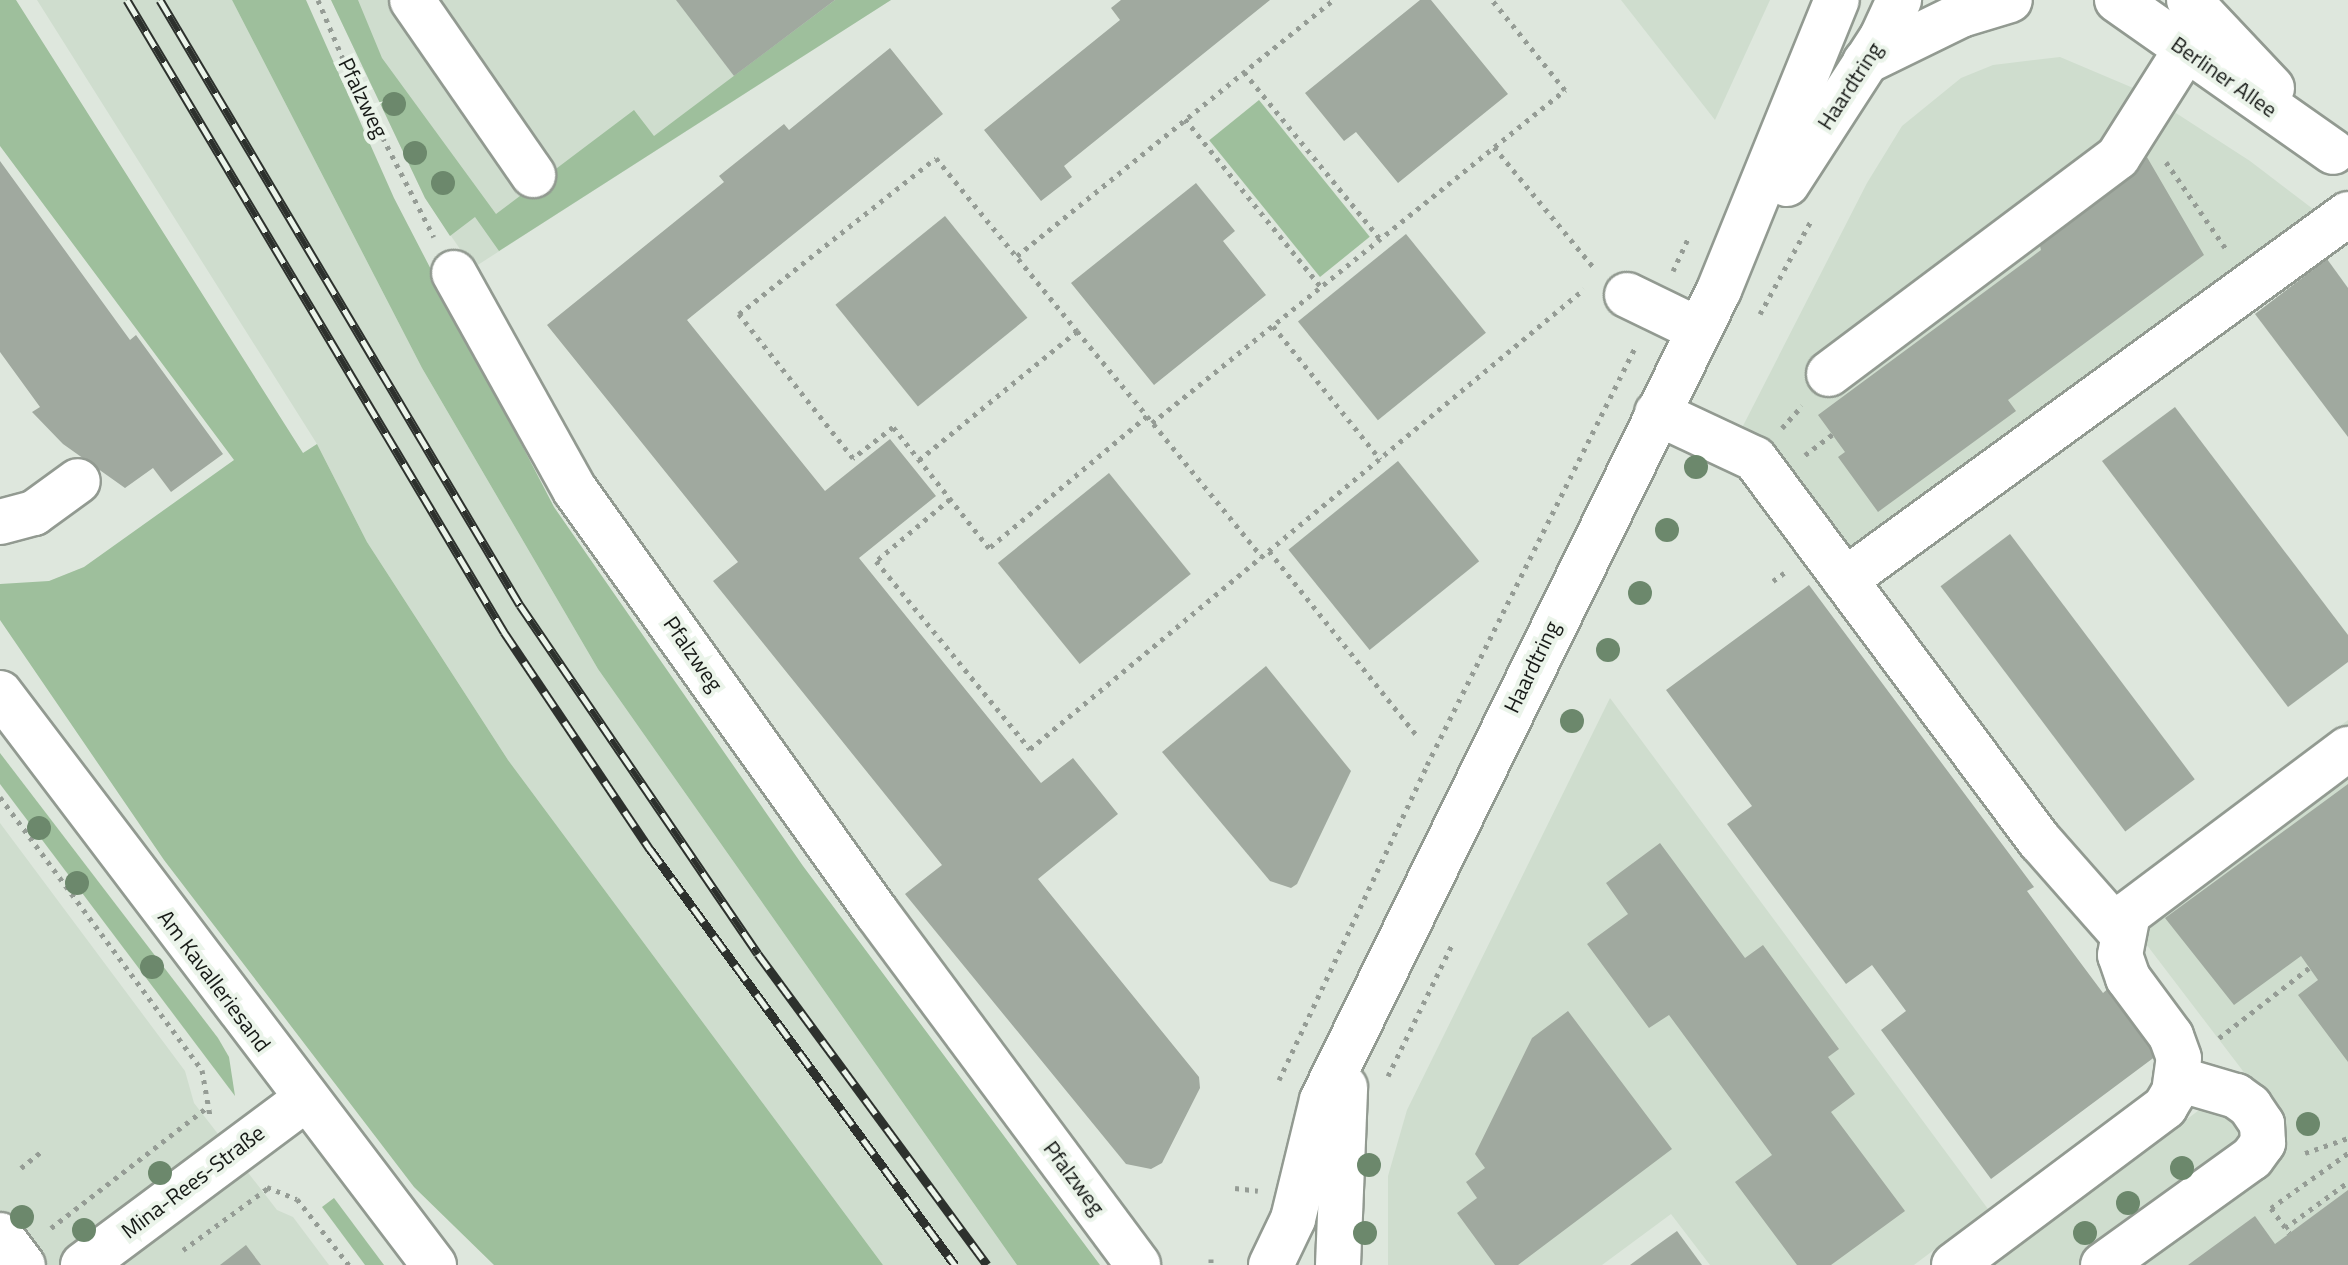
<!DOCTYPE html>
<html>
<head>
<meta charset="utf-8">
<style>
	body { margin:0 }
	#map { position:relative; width:2348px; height:1265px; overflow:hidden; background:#dee7dd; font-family:"Titillium Web",sans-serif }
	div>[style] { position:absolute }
	.built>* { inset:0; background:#cfddce }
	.green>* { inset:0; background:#9ebf9c; transform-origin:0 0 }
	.building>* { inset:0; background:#a0a99f; transform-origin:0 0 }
	.path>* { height:5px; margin-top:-2.5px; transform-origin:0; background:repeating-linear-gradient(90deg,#959c95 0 4px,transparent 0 10px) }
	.roads { filter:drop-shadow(2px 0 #929a91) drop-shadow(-2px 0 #929a91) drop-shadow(0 2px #929a91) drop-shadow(0 -2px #929a91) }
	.minor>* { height:44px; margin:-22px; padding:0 22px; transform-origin:22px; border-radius:22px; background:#fff }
	.major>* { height:44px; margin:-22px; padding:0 22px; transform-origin:22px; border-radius:22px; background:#fff }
	.rail>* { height:9px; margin-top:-4.5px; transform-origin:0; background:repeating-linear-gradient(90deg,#ebf4ea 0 18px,#2d312d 0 36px); box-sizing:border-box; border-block:2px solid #2d312d }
	.trees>* { width:24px; height:24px; margin:-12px; border-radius:50%; background:#6c886c }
	span { translate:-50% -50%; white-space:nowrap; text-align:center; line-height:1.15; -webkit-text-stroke:8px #ebf4ea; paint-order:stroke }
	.street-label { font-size:22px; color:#161916 }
</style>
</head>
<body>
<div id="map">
	<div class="built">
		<div style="clip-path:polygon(37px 0,232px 0,422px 368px,598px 669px,1017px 1265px,883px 1265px,508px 760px,367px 542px,317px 444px)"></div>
		<div style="clip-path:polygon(331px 0,891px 0,473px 268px,425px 198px)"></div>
		<div style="clip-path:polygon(1621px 0,1770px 0,1715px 120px)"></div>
		<div style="clip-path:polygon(2060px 57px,2145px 93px,2250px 161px,2317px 212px,1851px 562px,1807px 504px,1723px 465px,1867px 183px,1902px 126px,1961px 78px,1993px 65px)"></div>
		<div style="clip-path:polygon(1610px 698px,1988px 1209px,1914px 1265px,1710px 1265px,1671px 1214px,1602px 1265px,1388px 1265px,1388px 1176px,1407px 1110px)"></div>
		<div style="clip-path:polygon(2348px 720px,2348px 1265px,1992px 1265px,2246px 1075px,2111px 898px)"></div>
		<div style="clip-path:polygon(0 823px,185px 1071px,194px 1103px,277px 1210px,293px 1217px,329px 1265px,0 1265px)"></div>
	</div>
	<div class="green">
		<div style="clip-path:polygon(0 0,16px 0,303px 453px,317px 444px,367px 542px,508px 760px,883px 1265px,494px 1265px,414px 1187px,164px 860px,0 620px,0 584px,49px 581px,84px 567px,234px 460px,0 146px)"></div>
		<div style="clip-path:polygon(232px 0,306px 0,394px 198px,554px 507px,803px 866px,1100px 1265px,1017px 1265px,598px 669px,422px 368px)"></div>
		<div style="clip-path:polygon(331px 0,358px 0,382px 58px,496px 214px,634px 110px,654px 136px,835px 0,891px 0,499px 251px,475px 217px,450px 236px,425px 198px)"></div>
		<div style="left:1259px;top:100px;width:176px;height:64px;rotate:51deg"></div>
		<div style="clip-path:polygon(0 753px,218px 1038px,229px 1057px,235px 1096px,0 784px)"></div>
		<div style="clip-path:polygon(334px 1198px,384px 1265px,365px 1265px,322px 1207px)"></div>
	</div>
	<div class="building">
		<div style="clip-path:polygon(676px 0,835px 0,734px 76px)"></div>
		<div style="clip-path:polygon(1121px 0,1270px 0,1064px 166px,1072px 177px,1041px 201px,984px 130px,1120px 20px,1111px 8px)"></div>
		<div style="clip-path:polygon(1420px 0,1431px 0,1508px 94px,1398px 183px,1356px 132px,1344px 141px,1305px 93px)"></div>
		<div style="clip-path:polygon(890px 48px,943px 114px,687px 320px,825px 491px,890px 439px,936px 496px,859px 558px,1041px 783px,1073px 758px,1118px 814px,1038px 879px,1199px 1077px,1200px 1088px,1162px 1163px,1151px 1169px,1126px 1164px,905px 894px,942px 865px,713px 581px,738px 562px,547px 325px,724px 182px,719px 176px,784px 124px,789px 130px)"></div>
		<div style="clip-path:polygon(2144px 152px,2204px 255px,2008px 400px,2016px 411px,1878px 512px,1838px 457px,1845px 452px,1818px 415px,2041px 250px,2040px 246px)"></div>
		<div style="clip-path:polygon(0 161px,130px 340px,136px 335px,223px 454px,171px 492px,153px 468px,125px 488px,63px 444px,32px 412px,40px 407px,0 352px)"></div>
		<div style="clip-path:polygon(1196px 183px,1235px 231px,1223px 241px,1266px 295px,1154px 385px,1071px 283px)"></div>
		<div style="left:945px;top:216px;width:131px;height:141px;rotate:51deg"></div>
		<div style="left:1406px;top:234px;width:127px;height:139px;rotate:51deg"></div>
		<div style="clip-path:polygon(2327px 259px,2348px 288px,2348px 437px,2255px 314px)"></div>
		<div style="clip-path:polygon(2175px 407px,2348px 635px,2348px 662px,2288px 707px,2102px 461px)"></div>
		<div style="left:1398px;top:461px;width:129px;height:141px;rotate:51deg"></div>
		<div style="left:1109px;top:473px;width:130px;height:143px;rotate:51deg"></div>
		<div style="left:2010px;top:534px;width:307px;height:87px;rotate:53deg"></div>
		<div style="clip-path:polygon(1809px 585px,2034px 887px,2027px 891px,2103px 993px,2110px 987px,2160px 1053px,1991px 1179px,1881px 1030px,1906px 1011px,1872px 965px,1846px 984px,1727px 824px,1752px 806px,1666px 690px)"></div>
		<div style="clip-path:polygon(1266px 666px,1351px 771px,1297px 884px,1291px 888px,1270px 881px,1162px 752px)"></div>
		<div style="clip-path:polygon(2348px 784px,2348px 1062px,2298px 995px,2318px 980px,2301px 956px,2234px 1005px,2165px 918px)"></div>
		<div style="clip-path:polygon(1660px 843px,1745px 958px,1763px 945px,1839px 1049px,1828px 1057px,1855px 1094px,1831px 1112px,1905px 1211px,1831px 1265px,1797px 1265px,1735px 1182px,1772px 1155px,1669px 1015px,1649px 1028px,1587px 944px,1628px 914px,1606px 883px)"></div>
		<div style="clip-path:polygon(1568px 1011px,1672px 1149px,1518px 1265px,1495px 1265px,1457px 1213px,1477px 1198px,1466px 1182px,1485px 1168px,1475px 1154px,1532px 1038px)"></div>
		<div style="clip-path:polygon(2348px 1190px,2348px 1265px,2188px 1265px,2255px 1216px,2275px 1244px)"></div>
		<div style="clip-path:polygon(1677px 1231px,1702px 1265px,1630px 1265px,1649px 1251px)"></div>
		<div style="clip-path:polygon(246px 1245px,261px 1265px,220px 1265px)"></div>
	</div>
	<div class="path">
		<div style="left:318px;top:0;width:72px;rotate:67deg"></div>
		<div style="left:346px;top:66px;width:192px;rotate:62.8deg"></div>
		<div style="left:1244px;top:72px;width:215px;rotate:50.8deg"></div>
		<div style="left:1185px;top:119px;width:216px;rotate:51deg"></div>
		<div style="left:1494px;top:147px;width:158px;rotate:50.4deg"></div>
		<div style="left:2166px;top:162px;width:106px;rotate:55.4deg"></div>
		<div style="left:1017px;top:256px;width:407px;rotate:-39deg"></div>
		<div style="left:1673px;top:271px;width:38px;rotate:-65deg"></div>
		<div style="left:1760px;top:314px;width:106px;rotate:-61.3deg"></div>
		<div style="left:1273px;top:326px;width:171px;rotate:51.2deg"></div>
		<div style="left:1147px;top:416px;width:206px;rotate:140.1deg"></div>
		<div style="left:989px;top:548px;width:154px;rotate:-128.4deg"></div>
		<div style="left:893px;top:427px;width:51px;rotate:142.2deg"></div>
		<div style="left:853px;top:458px;width:184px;rotate:-128.4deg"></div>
		<div style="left:739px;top:314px;width:251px;rotate:-38.4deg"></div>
		<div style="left:936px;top:158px;width:223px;rotate:50.8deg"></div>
		<div style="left:1077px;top:331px;width:110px;rotate:50.5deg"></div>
		<div style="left:1147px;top:416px;width:182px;rotate:50.8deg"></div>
		<div style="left:1152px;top:423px;width:531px;rotate:-38.88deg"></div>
		<div style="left:1565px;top:90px;width:116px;rotate:-129deg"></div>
		<div style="left:1782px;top:428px;width:30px;rotate:-48deg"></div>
		<div style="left:1805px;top:455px;width:35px;rotate:-37deg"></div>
		<div style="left:919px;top:460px;width:204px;rotate:-39.2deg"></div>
		<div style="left:950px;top:499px;width:97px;rotate:140deg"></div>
		<div style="left:876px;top:561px;width:243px;rotate:50.7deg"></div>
		<div style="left:1030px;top:749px;width:720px;rotate:-39.7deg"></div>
		<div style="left:1269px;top:551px;width:238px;rotate:51.3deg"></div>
		<div style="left:1773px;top:581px;width:14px;rotate:-36deg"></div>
		<div style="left:0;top:797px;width:340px;rotate:53.5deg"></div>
		<div style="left:202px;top:1070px;width:47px;rotate:80.1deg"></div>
		<div style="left:2219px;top:1038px;width:114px;rotate:-37.9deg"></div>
		<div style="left:1388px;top:1076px;width:146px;rotate:-64deg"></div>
		<div style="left:1279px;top:1080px;width:348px;rotate:-64.8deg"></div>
		<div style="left:1427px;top:765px;width:466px;rotate:-63.5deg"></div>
		<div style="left:2305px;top:1153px;width:46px;rotate:-19.2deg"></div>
		<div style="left:21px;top:1168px;width:26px;rotate:-39deg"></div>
		<div style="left:267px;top:1187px;width:32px;rotate:22deg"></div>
		<div style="left:297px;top:1199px;width:84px;rotate:51.8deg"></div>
		<div style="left:1235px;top:1188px;width:23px;rotate:7deg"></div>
		<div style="left:2271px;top:1208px;width:95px;rotate:-35.5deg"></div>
		<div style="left:2271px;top:1208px;width:31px;rotate:54deg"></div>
		<div style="left:51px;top:1228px;width:195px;rotate:-37.7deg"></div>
		<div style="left:2285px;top:1228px;width:78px;rotate:-36.1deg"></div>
		<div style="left:183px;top:1250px;width:105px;rotate:-36.1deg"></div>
		<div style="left:1211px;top:1263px;width:4px;rotate:-90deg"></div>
	</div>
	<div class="roads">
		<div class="minor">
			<div style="left:412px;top:0;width:213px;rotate:55.3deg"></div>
			<div style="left:454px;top:273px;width:248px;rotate:60.9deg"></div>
			<div style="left:575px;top:490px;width:520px;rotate:54.48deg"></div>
			<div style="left:877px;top:913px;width:438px;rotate:53.4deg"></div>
			<div style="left:1627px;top:295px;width:80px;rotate:25.9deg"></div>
			<div style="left:1829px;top:374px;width:361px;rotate:-36.9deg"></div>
			<div style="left:2118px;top:157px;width:125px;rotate:-57.7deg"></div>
			<div style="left:1657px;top:413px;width:108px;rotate:25.1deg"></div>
			<div style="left:1755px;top:459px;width:477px;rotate:53.3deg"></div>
			<div style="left:2040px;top:841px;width:123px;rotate:48.6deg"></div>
			<div style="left:0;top:522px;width:35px;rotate:-15deg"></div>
			<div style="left:34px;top:513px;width:54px;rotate:-36deg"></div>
			<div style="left:1845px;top:580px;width:622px;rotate:-36.04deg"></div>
			<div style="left:0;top:1235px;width:38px;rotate:53deg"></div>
			<div style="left:83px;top:1265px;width:276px;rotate:-36.7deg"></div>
			<div style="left:1954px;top:1265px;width:264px;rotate:-36.8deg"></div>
			<div style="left:2165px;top:1107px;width:17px;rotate:-59deg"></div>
			<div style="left:2174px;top:1092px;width:34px;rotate:-82deg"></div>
			<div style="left:2179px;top:1058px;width:23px;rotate:-110deg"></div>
			<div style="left:2171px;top:1036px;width:72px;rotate:-126.6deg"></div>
			<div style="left:2128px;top:978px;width:24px;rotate:-109deg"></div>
			<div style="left:2120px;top:955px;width:42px;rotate:-79deg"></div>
			<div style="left:2128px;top:914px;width:275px;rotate:-36.9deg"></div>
			<div style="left:2103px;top:1265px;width:183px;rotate:-35.7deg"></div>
			<div style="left:2252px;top:1158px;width:19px;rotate:-54deg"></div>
			<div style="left:2263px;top:1143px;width:19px;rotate:-93deg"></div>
			<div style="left:2262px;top:1124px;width:22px;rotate:-124deg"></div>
			<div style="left:2250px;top:1106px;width:17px;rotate:-144deg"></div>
			<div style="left:2236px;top:1096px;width:60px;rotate:-163.7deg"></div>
		</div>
		<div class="major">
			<div style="left:2117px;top:0;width:264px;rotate:35.1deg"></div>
			<div style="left:2189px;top:0;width:121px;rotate:46.7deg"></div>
			<div style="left:1865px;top:62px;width:107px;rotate:-26.1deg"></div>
			<div style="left:1961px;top:15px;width:51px;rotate:-17deg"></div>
			<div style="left:1787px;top:184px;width:175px;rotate:-57.1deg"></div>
			<div style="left:1882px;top:37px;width:41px;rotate:-65.3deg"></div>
			<div style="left:0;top:693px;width:718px;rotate:52.81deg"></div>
			<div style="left:1271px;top:1265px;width:51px;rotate:-64.4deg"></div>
			<div style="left:1293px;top:1219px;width:122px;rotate:-76.3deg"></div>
			<div style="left:1322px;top:1100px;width:902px;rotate:-63.89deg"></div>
			<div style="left:1719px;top:290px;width:313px;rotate:-67.9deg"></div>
			<div style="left:1338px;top:1265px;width:178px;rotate:-87.7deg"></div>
		</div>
	</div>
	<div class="rail">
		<div style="left:127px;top:0;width:736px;rotate:59.18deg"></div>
		<div style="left:504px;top:632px;width:262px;rotate:56.1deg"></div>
		<div style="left:650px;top:849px;width:516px;rotate:53.75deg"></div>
		<div style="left:160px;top:0;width:704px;rotate:59.25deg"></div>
		<div style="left:520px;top:605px;width:422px;rotate:55.7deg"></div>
		<div style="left:758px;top:954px;width:386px;rotate:53.6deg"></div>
	</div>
	<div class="trees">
		<div style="left:394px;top:104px"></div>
		<div style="left:415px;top:153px"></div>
		<div style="left:443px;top:183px"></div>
		<div style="left:1696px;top:467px"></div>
		<div style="left:1667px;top:530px"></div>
		<div style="left:1640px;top:593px"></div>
		<div style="left:1608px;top:650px"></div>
		<div style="left:1572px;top:721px"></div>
		<div style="left:39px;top:828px"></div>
		<div style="left:77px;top:883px"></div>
		<div style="left:152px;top:967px"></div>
		<div style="left:2308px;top:1124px"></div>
		<div style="left:1369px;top:1165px"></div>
		<div style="left:2182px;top:1168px"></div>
		<div style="left:160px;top:1173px"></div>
		<div style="left:2128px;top:1203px"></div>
		<div style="left:22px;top:1217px"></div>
		<div style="left:84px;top:1230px"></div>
		<div style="left:1365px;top:1233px"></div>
		<div style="left:2085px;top:1233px"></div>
	</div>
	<div class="street-label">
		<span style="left:2224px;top:77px;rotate:35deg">Berliner Allee</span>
		<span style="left:1850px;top:86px;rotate:-57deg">Haardtring</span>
		<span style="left:363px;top:98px;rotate:64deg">Pfalzweg</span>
		<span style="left:693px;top:654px;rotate:55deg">Pfalzweg</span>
		<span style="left:1532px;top:667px;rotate:-64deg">Haardtring</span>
		<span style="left:214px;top:981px;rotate:53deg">Am Kavalleriesand</span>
		<span style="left:1074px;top:1178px;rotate:53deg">Pfalzweg</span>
		<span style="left:193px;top:1182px;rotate:-37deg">Mina-Rees-Straße</span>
	</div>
</div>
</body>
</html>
